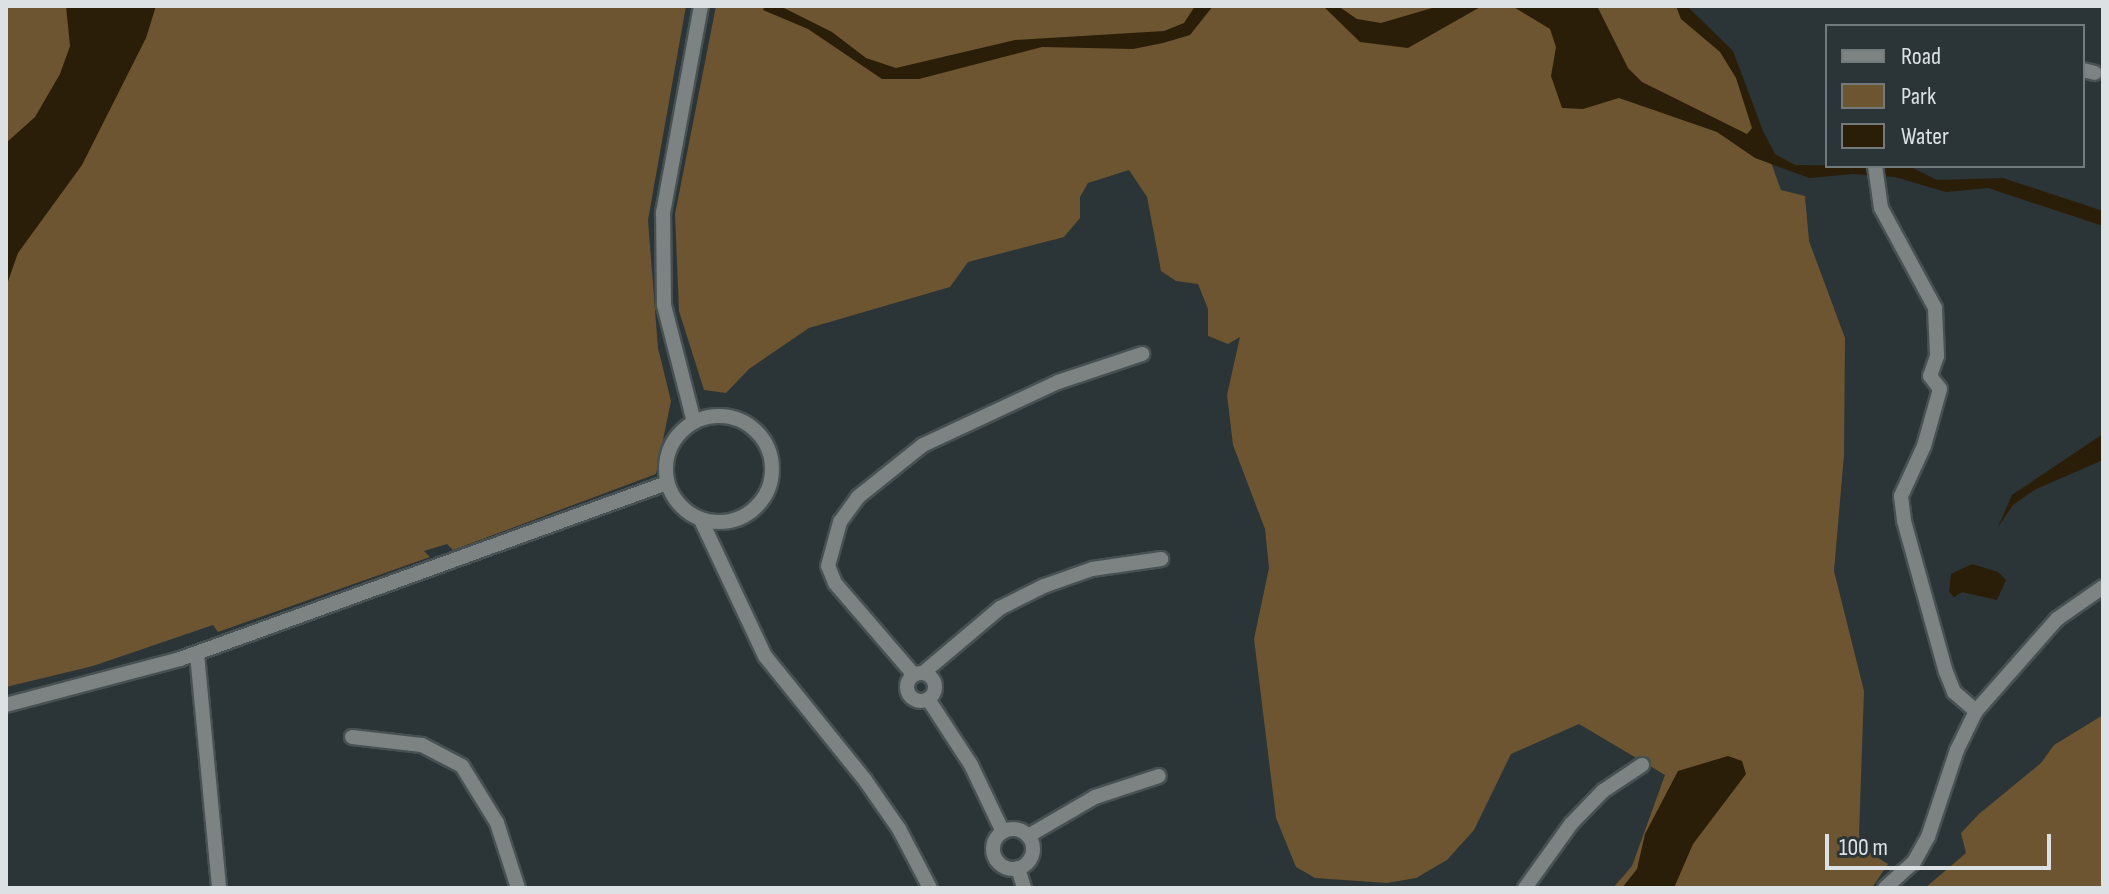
<!DOCTYPE html>
<html>
<head>
<meta charset="utf-8">
<style>
	body { margin:0 }
	#map { position:relative; width:2109px; height:894px; overflow:hidden; background:#2b3436; font-family:"Sofia Sans Condensed",sans-serif }
	div>[style] { position:absolute }
	.green>* { inset:0; background:#6c5530 }
	.water>* { inset:0; background:#2b1e08 }
	.roads { filter:drop-shadow(2px 0 #475052) drop-shadow(-2px 0 #475052) drop-shadow(0 2px #475052) drop-shadow(0 -2px #475052) }
	.street>* { height:14px; margin:-7px; padding:0 7px; transform-origin:7px; border-radius:7px; background:#7d8283 }
	.street>.ring { margin:-7px; padding:0; box-sizing:content-box; background:none; border:14px solid #7d8283; border-radius:50% }
	span { translate:-50% -50%; white-space:nowrap; text-align:center; line-height:1.15; -webkit-text-stroke:8px #2b3436; paint-order:stroke }
	.frame { position:absolute; inset:0; border:8px solid #dce2e3; pointer-events:none }
	.legend { position:absolute; left:1825px; top:24px; width:260px; height:144px; box-sizing:border-box; background:#2b3436; border:2px solid #727a7b; margin:0; padding:10px 14px; list-style:none; font-size:24px; color:#dce2e3 }
	.legend li { display:flex; align-items:center; gap:16px; height:40px }
	.legend b { width:40px; border:2px solid #727a7b }
	.scale { position:absolute; left:1825px; top:834px; width:226px; height:36px; box-sizing:border-box; border:4px solid #dce2e3; border-top:0; padding-left:10px; font-size:24px; line-height:28px; white-space:nowrap; color:#dce2e3; -webkit-text-stroke:6px #2b3436; paint-order:stroke }
</style>
</head>
<body>
<div id="map">
	<div class="green">
		<div style="clip-path:polygon(6px 6px,686px 6px,648px 220px,658px 348px,671px 401px,656px 474px,453px 550px,447px 544px,424px 551px,430px 557px,218px 632px,213px 625px,93px 666px,6px 687px)"></div>
		<div style="clip-path:polygon(716px 6px,1682px 6px,1733px 58px,1781px 190px,1805px 196px,1809px 241px,1845px 338px,1844px 455px,1834px 571px,1864px 691px,1859px 835px,1865px 850px,1888px 864px,1872px 888px,1613px 888px,1632px 866px,1665px 775px,1579px 724px,1511px 754px,1474px 830px,1447px 860px,1416px 878px,1387px 883px,1315px 878px,1296px 867px,1276px 818px,1254px 639px,1269px 568px,1265px 529px,1233px 445px,1227px 395px,1240px 337px,1228px 344px,1208px 336px,1208px 309px,1198px 284px,1176px 281px,1161px 271px,1147px 197px,1129px 170px,1088px 183px,1080px 197px,1080px 218px,1064px 237px,968px 262px,950px 287px,809px 328px,749px 369px,726px 393px,704px 390px,679px 311px,675px 214px)"></div>
		<div style="clip-path:polygon(2103px 715px,2103px 888px,1925px 888px,1966px 853px,1961px 833px,1979px 814px,2041px 763px,2054px 745px)"></div>
	</div>
	<div class="water">
		<div style="clip-path:polygon(66px 6px,156px 6px,146px 38px,82px 165px,18px 253px,6px 287px,6px 143px,35px 117px,60px 74px,70px 46px)"></div>
		<div style="clip-path:polygon(765px 6px,780px 6px,832px 32px,866px 58px,896px 68px,1015px 40px,1164px 31px,1184px 23px,1195px 6px,1213px 6px,1190px 35px,1163px 43px,1133px 49px,1042px 47px,919px 79px,882px 79px,808px 29px,763px 10px)"></div>
		<div style="clip-path:polygon(1323px 6px,1338px 6px,1357px 19px,1381px 23px,1439px 6px,1482px 6px,1408px 48px,1360px 42px)"></div>
		<div style="clip-path:polygon(1512px 6px,1597px 6px,1628px 68px,1642px 82px,1747px 134px,1752px 128px,1736px 78px,1720px 52px,1681px 19px,1676px 6px,1687px 6px,1733px 51px,1763px 131px,1775px 154px,1795px 165px,1909px 166px,1937px 180px,2003px 178px,2103px 211px,2103px 226px,1988px 188px,1946px 192px,1895px 177px,1853px 174px,1809px 178px,1755px 158px,1717px 132px,1619px 98px,1583px 109px,1562px 108px,1551px 76px,1556px 47px,1550px 29px)"></div>
		<div style="clip-path:polygon(2103px 434px,2103px 460px,2034px 490px,2013px 505px,1998px 527px,2012px 495px)"></div>
		<div style="clip-path:polygon(1972px 564px,1998px 572px,2006px 580px,1997px 600px,1962px 592px,1954px 597px,1949px 592px,1951px 574px)"></div>
		<div style="clip-path:polygon(1728px 756px,1742px 761px,1746px 774px,1693px 844px,1674px 888px,1622px 888px,1637px 869px,1645px 834px,1678px 771px)"></div>
	</div>
	<div class="roads">
		<div class="street">
			<div style="left:2083px;top:70px;width:12px;rotate:14deg"></div>
			<div style="left:1875px;top:166px;width:42px;rotate:81.9deg"></div>
			<div style="left:1881px;top:208px;width:114px;rotate:61.6deg"></div>
			<div style="left:1935px;top:308px;width:48px;rotate:87.6deg"></div>
			<div style="left:1937px;top:356px;width:21px;rotate:109deg"></div>
			<div style="left:1930px;top:376px;width:16px;rotate:52deg"></div>
			<div style="left:1940px;top:389px;width:59px;rotate:105.7deg"></div>
			<div style="left:1924px;top:446px;width:55px;rotate:114.7deg"></div>
			<div style="left:1901px;top:496px;width:25px;rotate:83deg"></div>
			<div style="left:1904px;top:521px;width:157px;rotate:74.5deg"></div>
			<div style="left:1946px;top:672px;width:22px;rotate:68deg"></div>
			<div style="left:1954px;top:692px;width:29px;rotate:41deg"></div>
			<div class="ring" style="left:666px;top:416px;width:92px;height:92px"></div>
			<div style="left:694px;top:422px;width:121px;rotate:-104.4deg"></div>
			<div style="left:664px;top:305px;width:92px;rotate:-90.6deg"></div>
			<div style="left:663px;top:213px;width:210px;rotate:-79.6deg"></div>
			<div style="left:701px;top:520px;width:150px;rotate:64.8deg"></div>
			<div style="left:765px;top:656px;width:159px;rotate:51.1deg"></div>
			<div style="left:865px;top:780px;width:60px;rotate:55.2deg"></div>
			<div style="left:899px;top:829px;width:67px;rotate:62.3deg"></div>
			<div style="left:197px;top:654px;width:235px;rotate:84.6deg"></div>
			<div style="left:923px;top:673px;width:101px;rotate:-40.2deg"></div>
			<div style="left:1000px;top:608px;width:49px;rotate:-26.6deg"></div>
			<div style="left:1044px;top:586px;width:51px;rotate:-19.5deg"></div>
			<div style="left:1092px;top:569px;width:70px;rotate:-8.2deg"></div>
			<div class="ring" style="left:907px;top:673px;width:14px;height:14px"></div>
			<div style="left:914px;top:675px;width:121px;rotate:-130.7deg"></div>
			<div style="left:835px;top:583px;width:18px;rotate:-112deg"></div>
			<div style="left:828px;top:566px;width:46px;rotate:-74.7deg"></div>
			<div style="left:840px;top:522px;width:31px;rotate:-54deg"></div>
			<div style="left:858px;top:497px;width:83px;rotate:-38.7deg"></div>
			<div style="left:923px;top:445px;width:149px;rotate:-25deg"></div>
			<div style="left:1058px;top:382px;width:89px;rotate:-18.4deg"></div>
			<div style="left:928px;top:699px;width:79px;rotate:56.9deg"></div>
			<div style="left:971px;top:765px;width:74px;rotate:64.5deg"></div>
			<div style="left:6px;top:705px;width:180px;rotate:-14.8deg"></div>
			<div style="left:180px;top:659px;width:518px;rotate:-19.87deg"></div>
			<div style="left:352px;top:737px;width:70px;rotate:6.5deg"></div>
			<div style="left:422px;top:745px;width:45px;rotate:27.7deg"></div>
			<div style="left:462px;top:766px;width:67px;rotate:58.4deg"></div>
			<div style="left:497px;top:823px;width:68px;rotate:72.1deg"></div>
			<div class="ring" style="left:993px;top:829px;width:26px;height:26px"></div>
			<div style="left:1028px;top:836px;width:78px;rotate:-30.2deg"></div>
			<div style="left:1095px;top:797px;width:67px;rotate:-18.2deg"></div>
			<div style="left:1018px;top:868px;width:21px;rotate:73deg"></div>
			<div style="left:1525px;top:888px;width:79px;rotate:-54.3deg"></div>
			<div style="left:1571px;top:824px;width:46px;rotate:-45.9deg"></div>
			<div style="left:1603px;top:791px;width:47px;rotate:-33.7deg"></div>
			<div style="left:1885px;top:888px;width:39px;rotate:-42deg"></div>
			<div style="left:1914px;top:862px;width:29px;rotate:-61deg"></div>
			<div style="left:1928px;top:837px;width:92px;rotate:-71.6deg"></div>
			<div style="left:1957px;top:750px;width:43px;rotate:-64deg"></div>
			<div style="left:1976px;top:711px;width:123px;rotate:-48.6deg"></div>
			<div style="left:2057px;top:619px;width:56px;rotate:-34.8deg"></div>
		</div>
	</div>
	<div class="frame"></div>
	<ul class="legend">
	<li><b style="height:10px;background:#7d8283"></b>Road</li>
	<li><b style="height:22px;background:#6c5530"></b>Park</li>
	<li><b style="height:22px;background:#2b1e08"></b>Water</li>
	</ul>
	<div class="scale">100 m</div>
</div>
</body>
</html>
